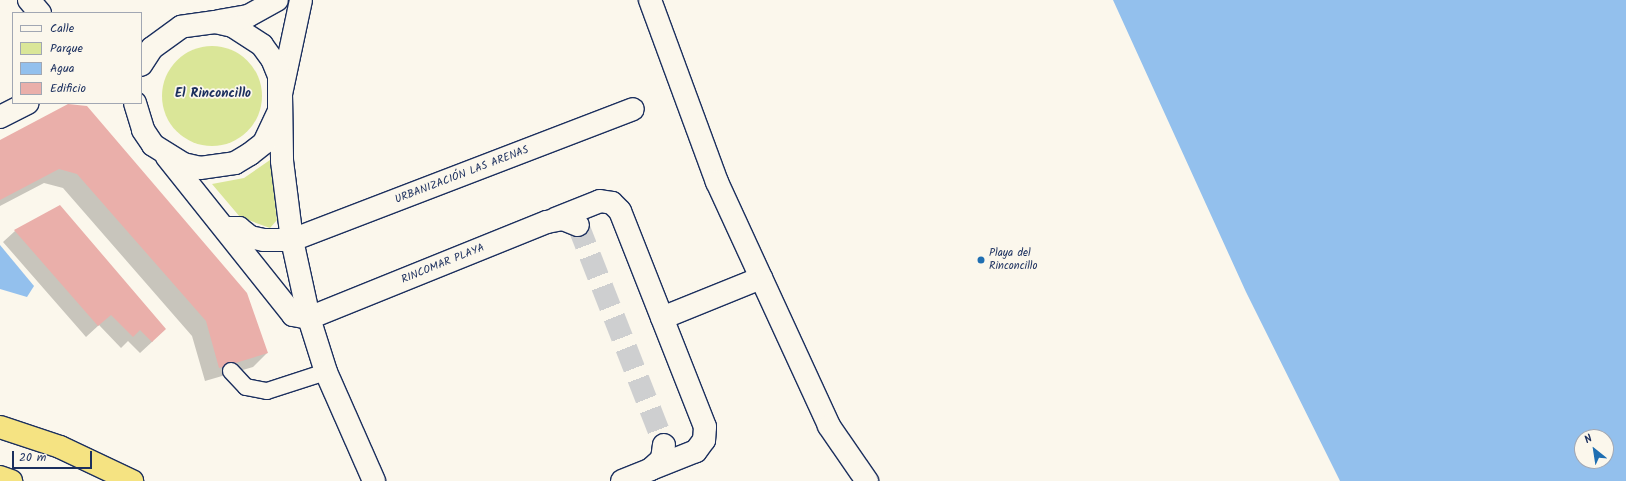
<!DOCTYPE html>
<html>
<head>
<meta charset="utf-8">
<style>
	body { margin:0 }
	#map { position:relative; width:1626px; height:481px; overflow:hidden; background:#fbf7ec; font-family:Kalam,sans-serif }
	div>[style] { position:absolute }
	.green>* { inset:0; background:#dae698 }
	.round { border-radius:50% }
	.water>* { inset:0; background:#93c0ed }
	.shadow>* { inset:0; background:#0003 }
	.building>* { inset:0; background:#eaafaa }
	.minor-tunnel>* { height:22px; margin-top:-11px; transform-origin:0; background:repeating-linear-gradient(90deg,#cecfd0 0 22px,transparent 0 33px) }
	.roads { filter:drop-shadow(1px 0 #1b2f5e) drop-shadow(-1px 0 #1b2f5e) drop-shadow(0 1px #1b2f5e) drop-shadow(0 -1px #1b2f5e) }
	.service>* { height:16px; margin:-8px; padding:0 8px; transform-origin:8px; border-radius:8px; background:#fbf7ec }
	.pedestrian>* { height:22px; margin:-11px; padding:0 11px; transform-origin:11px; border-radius:11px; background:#fbf7ec }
	.minor>* { height:22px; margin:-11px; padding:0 11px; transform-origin:11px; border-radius:11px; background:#fbf7ec }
	.tertiary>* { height:22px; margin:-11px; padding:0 11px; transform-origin:11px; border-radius:11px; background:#fbf7ec }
	.trunk>* { height:22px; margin:-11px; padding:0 11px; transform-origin:11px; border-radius:11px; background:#f5e382 }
	.dots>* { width:11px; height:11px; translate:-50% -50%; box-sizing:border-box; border:2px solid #fbf7ec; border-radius:50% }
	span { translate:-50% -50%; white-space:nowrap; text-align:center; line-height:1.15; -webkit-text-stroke:3.5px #fbf7ec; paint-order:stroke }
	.street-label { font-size:11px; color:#1b2f5e }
	.poi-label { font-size:11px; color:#1b2f5e }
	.left { translate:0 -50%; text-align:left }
	.quarter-label { font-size:13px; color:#1b2f5e; font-weight:700 }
	.legend { position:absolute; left:12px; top:12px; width:130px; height:92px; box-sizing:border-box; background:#fbf7ec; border:1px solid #a1a7b3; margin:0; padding:5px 7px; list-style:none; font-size:12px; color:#1b2f5e }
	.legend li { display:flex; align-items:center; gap:8px; height:20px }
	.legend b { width:20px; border:1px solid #a1a7b3 }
	.north { position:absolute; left:1574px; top:429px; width:40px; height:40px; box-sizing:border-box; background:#fbf7ec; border:1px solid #a1a7b3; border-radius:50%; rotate:330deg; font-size:11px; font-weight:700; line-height:16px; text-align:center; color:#1b2f5e }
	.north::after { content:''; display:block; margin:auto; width:14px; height:18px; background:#1f6fb2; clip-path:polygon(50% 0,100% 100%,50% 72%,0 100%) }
	.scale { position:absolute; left:12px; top:451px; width:80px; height:18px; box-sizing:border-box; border:2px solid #1b2f5e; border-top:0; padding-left:5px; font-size:12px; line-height:14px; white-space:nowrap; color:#1b2f5e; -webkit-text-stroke:3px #fbf7ec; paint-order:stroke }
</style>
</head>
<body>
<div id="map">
	<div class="green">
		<div class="round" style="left:162px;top:46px;width:100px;height:100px"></div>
		<div style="clip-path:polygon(270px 160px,277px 220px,270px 228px,240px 217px,212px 184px,244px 178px)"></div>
	</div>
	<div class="water">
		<div style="clip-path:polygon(evenodd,1113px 0,1626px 0,1626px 481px,1340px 481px,1246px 292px,1113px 0,1582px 437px,1606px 437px,1606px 461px,1582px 461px,1582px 437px)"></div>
		<div style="clip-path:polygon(0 245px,34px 286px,27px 297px,0 289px)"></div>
	</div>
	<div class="shadow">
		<div style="clip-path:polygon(69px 106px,267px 353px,253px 367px,205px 381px,192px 336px,63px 188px,44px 183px,0 206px,0 141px)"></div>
		<div style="clip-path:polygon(60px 207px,153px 341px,140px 353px,128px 341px,121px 348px,99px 325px,86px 337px,3px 242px,15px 231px)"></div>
	</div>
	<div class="building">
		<div style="clip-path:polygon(68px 104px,87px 106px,247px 293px,268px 353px,219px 368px,206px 321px,77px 174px,59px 169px,0 200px,0 140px)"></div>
		<div style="clip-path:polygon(60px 205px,166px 329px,152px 342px,140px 330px,133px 337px,111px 315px,98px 326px,14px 230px)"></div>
	</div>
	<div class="minor-tunnel">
		<div style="left:578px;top:225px;width:236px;rotate:68.6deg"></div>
	</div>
	<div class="roads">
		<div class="service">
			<div style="left:231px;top:371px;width:22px;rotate:47deg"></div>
			<div style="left:246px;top:387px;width:21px;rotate:11deg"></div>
			<div style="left:267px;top:391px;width:62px;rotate:-17.9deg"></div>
		</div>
		<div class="pedestrian">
			<div style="left:650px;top:0;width:194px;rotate:69.8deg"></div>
			<div style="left:717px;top:182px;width:268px;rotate:65.3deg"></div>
			<div style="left:829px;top:426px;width:67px;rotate:55.4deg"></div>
			<div style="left:555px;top:219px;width:48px;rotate:-21.8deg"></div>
			<div style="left:600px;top:201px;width:12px;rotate:9deg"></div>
			<div style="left:612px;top:203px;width:11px;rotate:45deg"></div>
			<div style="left:620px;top:211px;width:232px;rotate:68.5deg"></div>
			<div style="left:705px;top:427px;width:13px;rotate:94deg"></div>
			<div style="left:704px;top:440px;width:14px;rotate:126deg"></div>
			<div style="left:696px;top:451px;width:48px;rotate:158.2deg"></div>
			<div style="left:662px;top:318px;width:107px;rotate:-22deg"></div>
		</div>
		<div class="minor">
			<div style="left:0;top:117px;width:31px;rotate:-27deg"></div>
			<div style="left:292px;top:240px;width:365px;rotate:-21deg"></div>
			<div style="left:309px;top:318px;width:257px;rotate:-22deg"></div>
			<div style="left:547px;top:222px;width:16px;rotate:-11deg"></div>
			<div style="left:563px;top:219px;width:16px;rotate:22deg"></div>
			<div style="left:622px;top:481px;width:31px;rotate:-22deg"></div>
			<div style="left:651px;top:469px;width:15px;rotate:-42deg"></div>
			<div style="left:662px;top:459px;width:14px;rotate:-82deg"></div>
		</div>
		<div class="tertiary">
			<div style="left:29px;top:0;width:17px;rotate:50deg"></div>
			<div style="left:301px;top:0;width:96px;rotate:102deg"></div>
			<div style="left:281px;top:94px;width:67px;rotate:89.1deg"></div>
			<div style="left:282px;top:161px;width:80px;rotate:82.8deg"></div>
			<div style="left:292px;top:240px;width:80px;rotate:77.7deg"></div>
			<div style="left:309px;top:318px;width:57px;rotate:72.5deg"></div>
			<div style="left:326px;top:372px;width:119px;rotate:66.2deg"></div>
			<div style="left:219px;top:21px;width:29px;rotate:-10deg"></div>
			<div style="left:248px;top:16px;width:33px;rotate:-29deg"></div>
			<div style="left:135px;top:103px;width:28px;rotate:73deg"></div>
			<div style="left:143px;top:130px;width:18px;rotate:56deg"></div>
			<div style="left:153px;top:145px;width:36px;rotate:32deg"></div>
			<div style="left:183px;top:164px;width:17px;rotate:13deg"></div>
			<div style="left:200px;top:168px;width:35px;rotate:-8deg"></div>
			<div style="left:235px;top:163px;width:17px;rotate:-31deg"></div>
			<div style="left:250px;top:154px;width:18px;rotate:-38deg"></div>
			<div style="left:264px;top:143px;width:35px;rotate:-65deg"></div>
			<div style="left:279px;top:111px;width:35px;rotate:-90deg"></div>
			<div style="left:279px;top:76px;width:18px;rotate:-112deg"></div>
			<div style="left:272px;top:59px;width:17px;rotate:-126deg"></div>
			<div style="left:262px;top:45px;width:35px;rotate:-147deg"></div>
			<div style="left:233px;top:26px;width:18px;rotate:-167deg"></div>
			<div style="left:215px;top:22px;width:34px;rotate:172deg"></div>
			<div style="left:181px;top:27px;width:36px;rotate:144deg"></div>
			<div style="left:152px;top:48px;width:20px;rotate:123deg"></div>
			<div style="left:167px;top:157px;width:202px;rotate:51.4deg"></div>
			<div style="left:293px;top:315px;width:16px;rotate:11deg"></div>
			<div style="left:227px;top:228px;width:12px"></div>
			<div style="left:239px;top:228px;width:14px;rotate:39deg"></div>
			<div style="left:250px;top:237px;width:14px;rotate:12deg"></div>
			<div style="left:264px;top:240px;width:28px"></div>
		</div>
		<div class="trunk">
			<div style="left:0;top:427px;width:63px;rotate:18.4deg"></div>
			<div style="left:60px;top:447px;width:80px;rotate:25.3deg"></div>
			<div style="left:0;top:477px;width:12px;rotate:20deg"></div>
		</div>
	</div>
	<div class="dots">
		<div style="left:981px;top:260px;background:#1f6fb2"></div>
	</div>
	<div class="street-label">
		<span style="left:462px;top:175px;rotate:-21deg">URBANIZACIÓN LAS ARENAS</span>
		<span style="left:443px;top:264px;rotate:-22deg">RINCOMAR PLAYA</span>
	</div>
	<div class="poi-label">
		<span class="left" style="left:989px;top:260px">Playa del<br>Rinconcillo</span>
	</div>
	<div class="quarter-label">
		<span style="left:213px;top:94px">El Rinconcillo</span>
	</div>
	<ul class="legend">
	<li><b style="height:5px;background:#fbf7ec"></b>Calle</li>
	<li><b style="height:11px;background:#dae698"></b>Parque</li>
	<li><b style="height:11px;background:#93c0ed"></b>Agua</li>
	<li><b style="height:11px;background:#eaafaa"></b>Edificio</li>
	</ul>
	<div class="north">N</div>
	<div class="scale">20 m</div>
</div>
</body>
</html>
